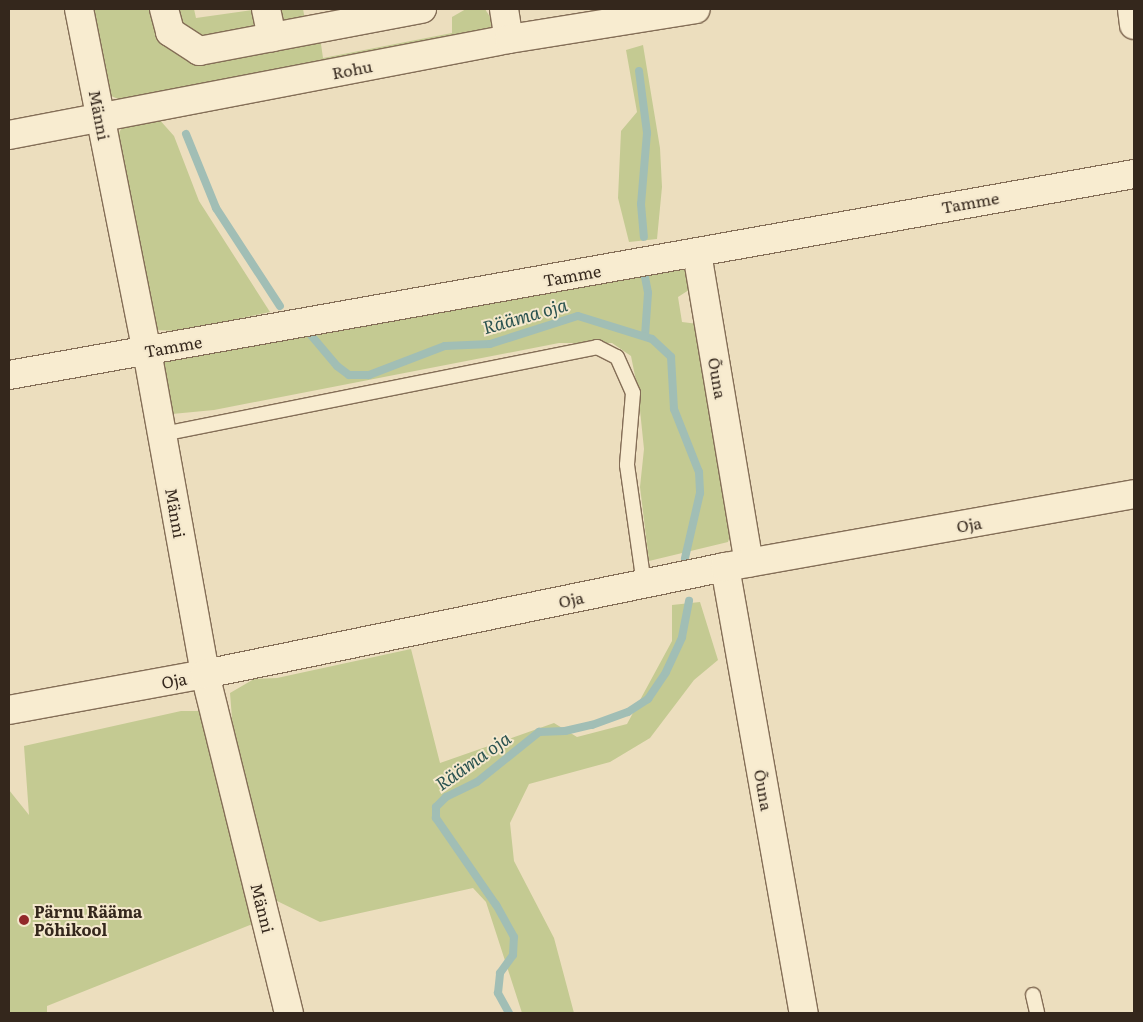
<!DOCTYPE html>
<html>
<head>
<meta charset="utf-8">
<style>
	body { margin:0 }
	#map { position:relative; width:1143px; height:1022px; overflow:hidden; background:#ecdebe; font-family:Literata,serif }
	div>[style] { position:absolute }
	.green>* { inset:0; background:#c4ca92 }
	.stream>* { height:8px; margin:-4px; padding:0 4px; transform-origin:4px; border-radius:4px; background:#a1beb5 }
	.roads { filter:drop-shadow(1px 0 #846e57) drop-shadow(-1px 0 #846e57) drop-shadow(0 1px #846e57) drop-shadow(0 -1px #846e57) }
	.service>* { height:14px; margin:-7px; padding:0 7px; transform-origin:7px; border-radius:7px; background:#f8ecd0 }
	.minor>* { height:28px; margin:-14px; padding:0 14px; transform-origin:14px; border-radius:14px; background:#f8ecd0 }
	.tertiary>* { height:28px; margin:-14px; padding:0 14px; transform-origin:14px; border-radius:14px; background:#f8ecd0 }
	.dots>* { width:14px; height:14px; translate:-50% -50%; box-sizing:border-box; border:2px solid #f4e8cd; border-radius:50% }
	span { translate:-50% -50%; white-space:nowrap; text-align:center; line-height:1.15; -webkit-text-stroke:4px #f4e8cd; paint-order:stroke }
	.street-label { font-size:16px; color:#34271c }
	.poi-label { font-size:16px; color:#34271c; font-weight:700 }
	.left { translate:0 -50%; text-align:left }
	.water-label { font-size:18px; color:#2b5350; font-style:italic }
	.frame { position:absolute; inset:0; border:10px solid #34271c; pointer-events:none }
</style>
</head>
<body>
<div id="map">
	<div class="green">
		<div style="clip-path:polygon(86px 9px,156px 9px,171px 44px,315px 40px,321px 44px,323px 58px,452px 33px,452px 17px,466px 9px,485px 9px,492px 20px,490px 30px,121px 100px,111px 96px,102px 86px)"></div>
		<div style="clip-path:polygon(170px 9px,194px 9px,196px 18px,259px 9px,262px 25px,192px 41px)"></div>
		<div style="clip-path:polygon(273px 9px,303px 9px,306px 25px,286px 28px)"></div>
		<div style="clip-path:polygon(643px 45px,660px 148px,662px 187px,657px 239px,629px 242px,618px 198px,621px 131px,637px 112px,626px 50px)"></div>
		<div style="clip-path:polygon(158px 118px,174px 136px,199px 201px,270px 312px,180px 331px,155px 330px,117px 137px,122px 127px)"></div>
		<div style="clip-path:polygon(687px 260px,692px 288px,678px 297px,682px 322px,698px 324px,735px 520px,728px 542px,649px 561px,640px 487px,644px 449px,638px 391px,631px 356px,612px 343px,559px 343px,214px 410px,172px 414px,165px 398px,160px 369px,167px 357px)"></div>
		<div style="clip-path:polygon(700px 602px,718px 660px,694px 680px,650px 738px,610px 762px,529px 784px,510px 823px,514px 861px,554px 938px,574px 1013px,522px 1013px,486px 902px,473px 888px,320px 922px,273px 899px,233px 731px,230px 693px,254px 679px,277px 678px,411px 649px,440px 763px,554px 723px,577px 737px,627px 724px,672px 641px,672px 605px)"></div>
		<div style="clip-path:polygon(181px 711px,199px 711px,213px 738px,255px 923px,47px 1006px,47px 1013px,9px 1013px,9px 790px,29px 815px,24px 746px)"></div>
	</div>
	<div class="stream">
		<div style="left:639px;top:71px;width:63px;rotate:82.6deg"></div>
		<div style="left:647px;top:133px;width:71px;rotate:94.8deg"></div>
		<div style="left:641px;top:204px;width:33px;rotate:85deg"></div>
		<div style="left:186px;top:134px;width:80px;rotate:67.9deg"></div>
		<div style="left:216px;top:208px;width:117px;rotate:56.9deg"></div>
		<div style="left:645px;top:277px;width:16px;rotate:79deg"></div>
		<div style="left:648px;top:293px;width:43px;rotate:94deg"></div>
		<div style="left:310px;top:334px;width:42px;rotate:49.8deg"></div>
		<div style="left:337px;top:366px;width:15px;rotate:37deg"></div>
		<div style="left:349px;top:375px;width:20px"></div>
		<div style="left:369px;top:375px;width:81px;rotate:-20.9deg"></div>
		<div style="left:445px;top:346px;width:45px;rotate:-2.5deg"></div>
		<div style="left:490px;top:344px;width:92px;rotate:-17.7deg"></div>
		<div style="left:578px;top:316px;width:77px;rotate:17.3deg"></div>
		<div style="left:652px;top:339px;width:26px;rotate:43deg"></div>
		<div style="left:671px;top:357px;width:52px;rotate:86.7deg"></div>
		<div style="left:674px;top:409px;width:68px;rotate:68.4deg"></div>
		<div style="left:699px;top:472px;width:21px;rotate:87deg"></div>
		<div style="left:700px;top:493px;width:67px;rotate:103deg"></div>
		<div style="left:509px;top:1013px;width:23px;rotate:-119deg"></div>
		<div style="left:498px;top:993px;width:20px;rotate:-84deg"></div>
		<div style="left:500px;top:973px;width:22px;rotate:-54deg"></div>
		<div style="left:513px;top:955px;width:18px;rotate:-87deg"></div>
		<div style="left:514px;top:937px;width:37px;rotate:-119deg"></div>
		<div style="left:496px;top:905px;width:106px;rotate:-124.6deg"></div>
		<div style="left:436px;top:818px;width:11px;rotate:-90deg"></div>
		<div style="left:436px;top:807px;width:14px;rotate:-45deg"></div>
		<div style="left:446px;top:797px;width:34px;rotate:-26deg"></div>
		<div style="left:477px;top:782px;width:80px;rotate:-38.9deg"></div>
		<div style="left:539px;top:732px;width:26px;rotate:-2deg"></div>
		<div style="left:565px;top:731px;width:28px;rotate:-13deg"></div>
		<div style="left:592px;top:725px;width:38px;rotate:-20deg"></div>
		<div style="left:628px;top:712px;width:24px;rotate:-33deg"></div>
		<div style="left:648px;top:699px;width:32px;rotate:-56deg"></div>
		<div style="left:666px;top:672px;width:38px;rotate:-65deg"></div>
		<div style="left:682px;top:637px;width:37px;rotate:-79deg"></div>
	</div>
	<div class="roads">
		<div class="service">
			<div style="left:163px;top:434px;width:443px;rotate:-11.3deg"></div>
			<div style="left:597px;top:347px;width:22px;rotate:27deg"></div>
			<div style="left:617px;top:357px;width:39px;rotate:66deg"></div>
			<div style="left:633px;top:393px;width:72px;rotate:94.8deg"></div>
			<div style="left:627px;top:465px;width:120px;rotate:81.9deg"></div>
			<div style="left:1033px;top:995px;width:18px;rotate:77deg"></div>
		</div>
		<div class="minor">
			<div style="left:79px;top:9px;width:349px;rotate:78.8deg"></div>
			<div style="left:147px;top:351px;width:328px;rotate:79.8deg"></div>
			<div style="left:205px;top:674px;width:349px;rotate:76.1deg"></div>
			<div style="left:164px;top:9px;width:24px;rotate:75deg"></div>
			<div style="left:170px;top:32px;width:35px;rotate:33deg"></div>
			<div style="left:199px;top:51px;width:227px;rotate:-10.7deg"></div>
			<div style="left:266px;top:9px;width:29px;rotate:78deg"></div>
			<div style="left:504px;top:9px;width:30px;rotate:81deg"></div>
			<div style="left:1132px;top:9px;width:16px;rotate:83deg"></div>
			<div style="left:9px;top:135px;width:509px;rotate:-10.87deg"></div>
			<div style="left:509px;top:39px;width:189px;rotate:-9.1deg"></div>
			<div style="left:697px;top:253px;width:314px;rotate:80.5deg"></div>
			<div style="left:9px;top:375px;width:1143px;rotate:-10.13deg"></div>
			<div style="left:725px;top:567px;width:453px;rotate:80deg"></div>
		</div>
		<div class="tertiary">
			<div style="left:9px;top:710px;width:199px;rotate:-10.4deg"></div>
			<div style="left:205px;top:674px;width:531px;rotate:-11.63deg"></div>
			<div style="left:725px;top:567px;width:415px;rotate:-10.1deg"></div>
		</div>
	</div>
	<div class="dots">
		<div style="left:24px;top:920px;background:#92282a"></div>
	</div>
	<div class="street-label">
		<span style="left:352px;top:69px;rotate:-11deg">Rohu</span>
		<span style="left:100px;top:115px;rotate:79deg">Männi</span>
		<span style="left:970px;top:202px;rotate:-10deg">Tamme</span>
		<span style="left:572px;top:275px;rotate:-10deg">Tamme</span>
		<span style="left:173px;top:346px;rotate:-10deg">Tamme</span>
		<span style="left:718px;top:378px;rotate:80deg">Õuna</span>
		<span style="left:176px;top:513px;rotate:80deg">Männi</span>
		<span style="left:969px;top:524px;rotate:-10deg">Oja</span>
		<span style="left:571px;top:599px;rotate:-12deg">Oja</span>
		<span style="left:174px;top:680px;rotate:-11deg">Oja</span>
		<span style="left:764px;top:790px;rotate:80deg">Õuna</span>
		<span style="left:263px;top:908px;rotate:76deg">Männi</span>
	</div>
	<div class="poi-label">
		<span class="left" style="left:34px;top:920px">Pärnu Rääma<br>Põhikool</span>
	</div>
	<div class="water-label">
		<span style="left:525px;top:316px;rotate:-16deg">Rääma oja</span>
		<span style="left:473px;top:761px;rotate:-35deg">Rääma oja</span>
	</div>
	<div class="frame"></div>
</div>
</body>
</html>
